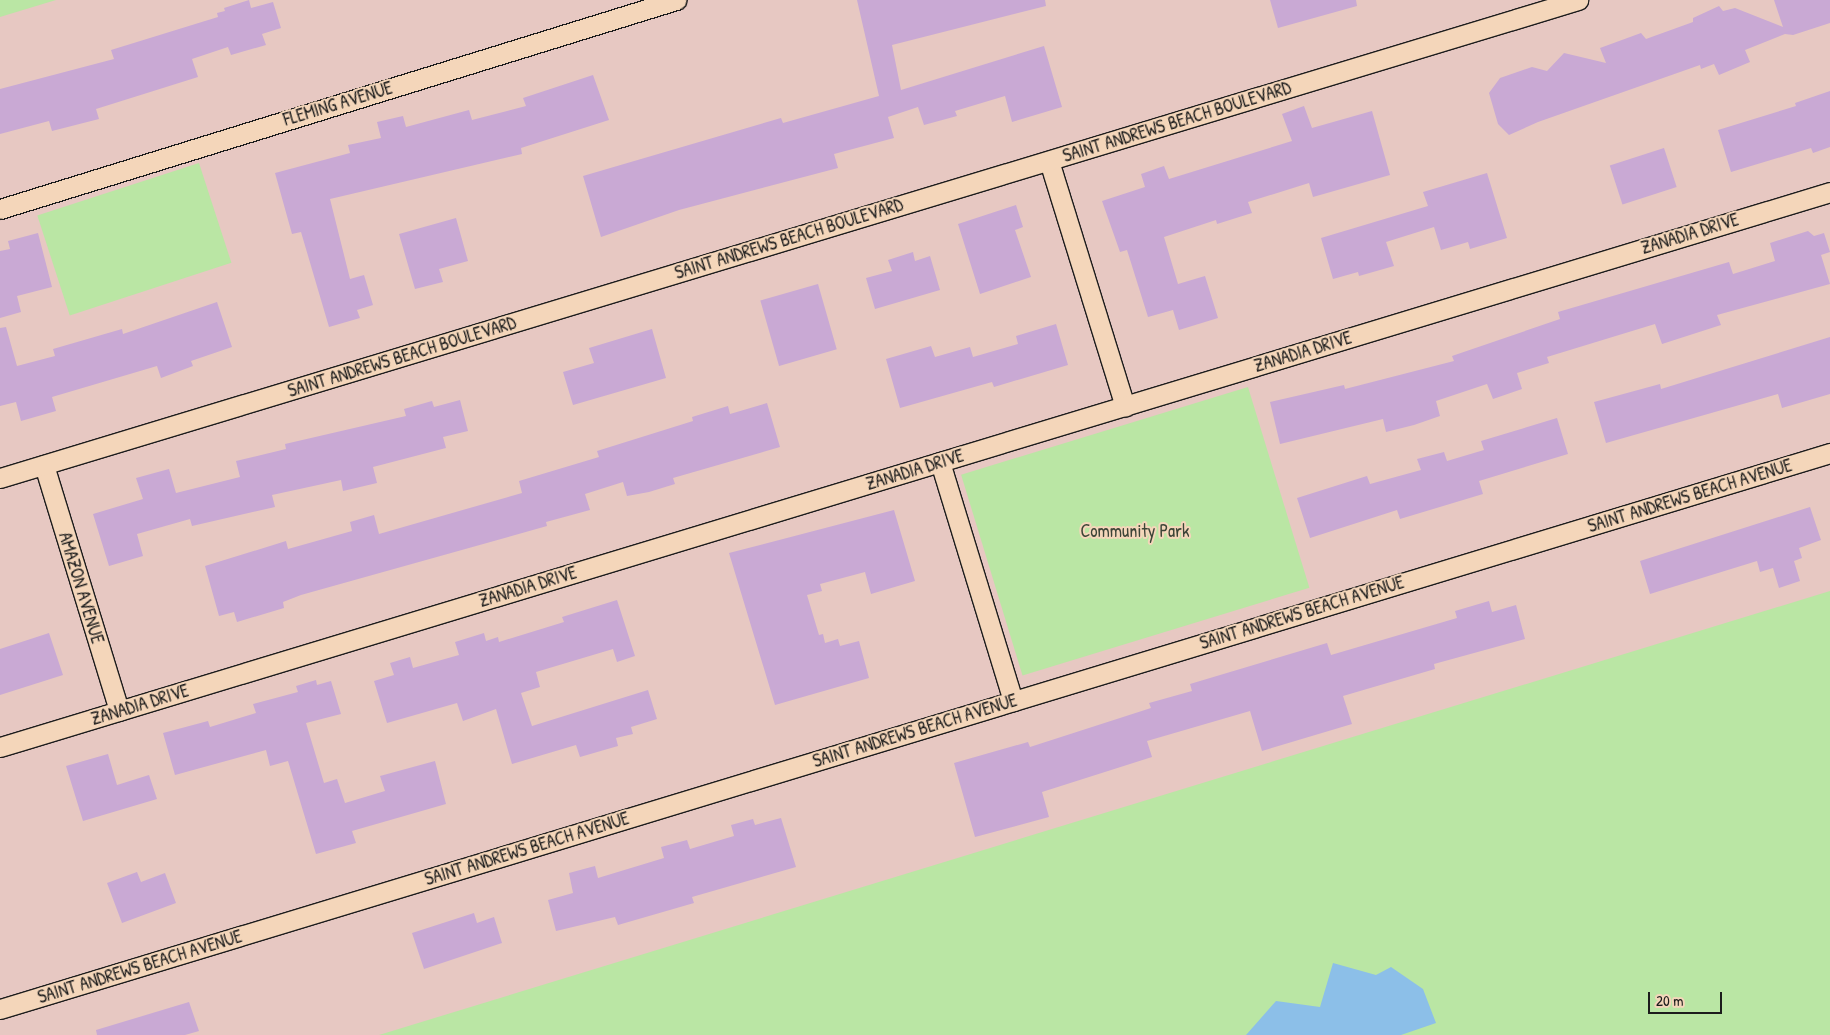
<!DOCTYPE html>
<html>
<head>
<meta charset="utf-8">
<style>
	body { margin:0 }
	#map { position:relative; width:1830px; height:1035px; overflow:hidden; background:#e7c8c2; font-family:"Patrick Hand",sans-serif }
	div>[style] { position:absolute }
	.green>* { inset:0; background:#bae6a4; transform-origin:0 0 }
	.water>* { inset:0; background:#8cbfe8 }
	.building>* { inset:0; background:#c9a9d4; transform-origin:0 0 }
	.roads { filter:drop-shadow(1px 0 #1c1c1c) drop-shadow(-1px 0 #1c1c1c) drop-shadow(0 1px #1c1c1c) drop-shadow(0 -1px #1c1c1c) }
	.minor>* { height:19px; margin:-9.5px; padding:0 9.5px; transform-origin:9.5px; border-radius:9.5px; background:#f4d6ba }
	span { translate:-50% -50%; white-space:nowrap; text-align:center; line-height:1.15; -webkit-text-stroke:4px #f4d6ba; paint-order:stroke }
	.street-label { font-size:18px; color:#1c1c1c }
	.park-label { font-size:18px; color:#3c4437 }
	.scale { position:absolute; left:1648px; top:992px; width:74px; height:22px; box-sizing:border-box; border:2px solid #1c1c1c; border-top:0; padding-left:6px; font-size:15px; line-height:18px; white-space:nowrap; color:#1c1c1c; -webkit-text-stroke:4px #f4d6ba; paint-order:stroke }
</style>
</head>
<body>
<div id="map">
	<div class="green">
		<div style="clip-path:polygon(0 0,56px 0,0 17px)"></div>
		<div style="left:199px;top:163px;width:105px;height:170px;rotate:72deg"></div>
		<div style="left:1248px;top:387px;width:210px;height:300px;rotate:73deg"></div>
		<div style="clip-path:polygon(1830px 591px,1830px 1035px,379px 1035px)"></div>
	</div>
	<div class="water">
		<div style="clip-path:polygon(1333px 963px,1376px 975px,1391px 967px,1423px 989px,1436px 1023px,1401px 1035px,1246px 1035px,1276px 1001px,1320px 1007px)"></div>
	</div>
	<div class="building">
		<div style="clip-path:polygon(249px 0,251px 8px,273px 2px,281px 28px,262px 34px,266px 45px,231px 55px,228px 47px,192px 59px,198px 77px,96px 109px,99px 119px,52px 131px,49px 121px,0 134px,0 89px,114px 59px,111px 50px,218px 17px,217px 13px,225px 11px,224px 8px)"></div>
		<div style="clip-path:polygon(857px 0,1045px 0,1046px 6px,892px 45px,901px 90px,1044px 46px,1062px 107px,1012px 122px,1005px 96px,955px 111px,957px 116px,924px 125px,918px 107px,888px 117px,894px 138px,834px 154px,838px 168px,679px 210px,601px 237px,583px 176px,781px 118px,783px 123px,879px 96px)"></div>
		<div style="clip-path:polygon(1270px 0,1356px 0,1357px 6px,1278px 28px)"></div>
		<div style="clip-path:polygon(1774px 0,1830px 0,1830px 23px,1793px 35px,1785px 34px,1745px 50px,1750px 62px,1719px 75px,1714px 64px,1701px 69px,1700px 65px,1538px 122px,1509px 135px,1498px 124px,1489px 93px,1500px 78px,1532px 67px,1547px 71px,1564px 53px,1606px 63px,1600px 48px,1641px 33px,1646px 39px,1693px 22px,1693px 18px,1719px 6px,1723px 11px,1735px 8px,1783px 27px)"></div>
		<div style="clip-path:polygon(593px 75px,609px 120px,521px 148px,522px 154px,330px 199px,350px 279px,364px 275px,373px 305px,357px 310px,360px 318px,329px 327px,301px 232px,292px 234px,275px 173px,350px 153px,348px 145px,381px 138px,377px 122px,403px 116px,406px 127px,469px 110px,472px 120px,526px 106px,523px 98px)"></div>
		<div style="clip-path:polygon(1830px 91px,1830px 147px,1813px 153px,1811px 148px,1731px 172px,1718px 130px,1796px 106px,1795px 103px)"></div>
		<div style="clip-path:polygon(1304px 106px,1312px 128px,1372px 111px,1390px 175px,1313px 197px,1309px 183px,1248px 202px,1252px 213px,1217px 224px,1216px 220px,1164px 237px,1178px 284px,1205px 276px,1218px 318px,1179px 330px,1173px 310px,1148px 317px,1127px 250px,1120px 252px,1102px 201px,1145px 187px,1141px 174px,1164px 166px,1169px 179px,1292px 141px,1282px 114px)"></div>
		<div style="left:1664px;top:148px;width:41px;height:57px;rotate:72deg"></div>
		<div style="clip-path:polygon(1487px 173px,1507px 238px,1470px 249px,1468px 242px,1441px 250px,1434px 227px,1386px 242px,1394px 266px,1359px 276px,1358px 272px,1333px 279px,1321px 238px,1428px 206px,1423px 192px)"></div>
		<div style="clip-path:polygon(1016px 205px,1023px 227px,1015px 230px,1031px 277px,980px 294px,958px 224px)"></div>
		<div style="clip-path:polygon(456px 218px,468px 261px,439px 269px,443px 282px,415px 289px,399px 234px)"></div>
		<div style="clip-path:polygon(1808px 231px,1814px 236px,1824px 233px,1830px 252px,1821px 255px,1830px 284px,1717px 315px,1721px 325px,1662px 344px,1655px 324px,1547px 357px,1549px 363px,1517px 373px,1522px 389px,1493px 399px,1487px 384px,1436px 401px,1440px 416px,1414px 425px,1386px 432px,1383px 419px,1280px 444px,1270px 402px,1344px 385px,1345px 389px,1454px 361px,1452px 356px,1560px 319px,1558px 312px,1729px 262px,1733px 274px,1775px 261px,1770px 243px)"></div>
		<div style="clip-path:polygon(38px 233px,52px 287px,17px 296px,21px 312px,0 318px,0 251px,10px 249px,8px 241px)"></div>
		<div style="clip-path:polygon(913px 252px,915px 261px,930px 256px,940px 290px,875px 309px,866px 278px,892px 271px,888px 260px)"></div>
		<div style="left:818px;top:284px;width:68px;height:60px;rotate:74deg"></div>
		<div style="clip-path:polygon(217px 302px,232px 347px,191px 361px,193px 366px,161px 378px,157px 366px,52px 397px,56px 411px,21px 421px,16px 402px,0 406px,0 328px,6px 327px,17px 366px,55px 356px,53px 349px,122px 329px,123px 334px)"></div>
		<div style="clip-path:polygon(1056px 324px,1068px 365px,994px 387px,992px 382px,900px 408px,886px 359px,931px 346px,935px 357px,970px 347px,973px 357px,1018px 344px,1016px 336px)"></div>
		<div style="clip-path:polygon(652px 329px,666px 378px,573px 405px,563px 372px,594px 363px,589px 348px)"></div>
		<div style="clip-path:polygon(1830px 337px,1830px 394px,1782px 408px,1778px 394px,1606px 443px,1594px 402px,1660px 384px,1661px 389px)"></div>
		<div style="clip-path:polygon(460px 400px,468px 431px,443px 437px,446px 448px,373px 467px,377px 483px,343px 491px,341px 480px,272px 495px,275px 507px,192px 526px,190px 519px,137px 534px,143px 556px,109px 566px,93px 514px,143px 499px,136px 478px,169px 469px,176px 493px,240px 477px,236px 461px,286px 449px,285px 444px,406px 416px,404px 409px,432px 401px,434px 407px)"></div>
		<div style="clip-path:polygon(767px 403px,780px 447px,673px 478px,675px 484px,649px 492px,627px 496px,623px 482px,585px 494px,590px 510px,546px 522px,547px 526px,301px 595px,283px 602px,284px 608px,237px 622px,234px 612px,219px 616px,205px 566px,286px 541px,288px 549px,352px 531px,350px 522px,374px 515px,379px 534px,522px 493px,519px 481px,599px 457px,597px 451px,693px 421px,692px 417px,728px 406px,730px 414px)"></div>
		<div style="clip-path:polygon(1557px 418px,1568px 454px,1479px 481px,1483px 494px,1400px 519px,1397px 510px,1310px 538px,1297px 498px,1367px 476px,1370px 484px,1421px 470px,1417px 459px,1444px 452px,1447px 461px,1484px 450px,1481px 441px)"></div>
		<div style="clip-path:polygon(1810px 507px,1821px 540px,1799px 548px,1802px 558px,1794px 561px,1800px 581px,1779px 588px,1773px 568px,1760px 572px,1757px 561px,1650px 594px,1640px 561px)"></div>
		<div style="clip-path:polygon(894px 510px,915px 581px,871px 594px,865px 572px,820px 584px,822px 591px,807px 595px,819px 635px,823px 634px,825px 643px,838px 639px,840px 646px,859px 641px,869px 678px,775px 705px,729px 553px)"></div>
		<div style="clip-path:polygon(617px 600px,635px 656px,617px 662px,613px 649px,536px 672px,540px 687px,521px 693px,532px 726px,648px 690px,657px 719px,631px 727px,633px 734px,616px 738px,618px 746px,580px 757px,576px 745px,512px 764px,496px 709px,463px 721px,457px 703px,387px 723px,374px 681px,394px 675px,390px 663px,410px 657px,413px 668px,459px 655px,455px 642px,484px 633px,486px 641px,498px 637px,499px 642px,564px 622px,562px 617px)"></div>
		<div style="clip-path:polygon(1489px 601px,1492px 612px,1516px 605px,1525px 639px,1434px 664px,1435px 669px,1343px 696px,1352px 724px,1262px 751px,1250px 711px,1147px 741px,1152px 757px,1042px 792px,1049px 817px,975px 837px,954px 763px,1028px 742px,1030px 747px,1151px 708px,1149px 703px,1192px 691px,1190px 684px,1327px 643px,1331px 655px,1457px 618px,1455px 611px)"></div>
		<div style="clip-path:polygon(49px 633px,63px 675px,0 695px,0 649px)"></div>
		<div style="clip-path:polygon(316px 680px,317px 685px,331px 681px,341px 714px,306px 723px,324px 783px,337px 779px,345px 803px,385px 791px,380px 776px,435px 761px,446px 804px,352px 831px,356px 843px,316px 854px,288px 761px,270px 766px,266px 750px,175px 775px,163px 733px,208px 721px,210px 727px,256px 713px,253px 704px,298px 692px,296px 686px)"></div>
		<div style="clip-path:polygon(108px 754px,117px 785px,149px 775px,157px 799px,83px 821px,66px 766px)"></div>
		<div style="clip-path:polygon(781px 818px,796px 867px,692px 897px,694px 903px,618px 925px,615px 917px,556px 931px,548px 900px,573px 893px,569px 873px,595px 866px,598px 878px,664px 858px,661px 847px,687px 840px,690px 849px,734px 836px,731px 825px,753px 819px,755px 825px)"></div>
		<div style="clip-path:polygon(137px 872px,141px 882px,165px 873px,176px 903px,122px 923px,107px 883px)"></div>
		<div style="clip-path:polygon(474px 913px,477px 923px,494px 917px,502px 943px,424px 969px,412px 933px)"></div>
		<div style="clip-path:polygon(189px 1002px,199px 1031px,185px 1035px,97px 1035px,96px 1030px)"></div>
	</div>
	<div class="roads">
		<div class="minor">
			<div style="left:1049px;top:161px;width:257px;rotate:72.8deg"></div>
			<div style="left:0;top:209px;width:708px;rotate:-17.18deg"></div>
			<div style="left:940px;top:462px;width:250px;rotate:73deg"></div>
			<div style="left:44px;top:465px;width:257px;rotate:73deg"></div>
			<div style="left:0;top:478px;width:1649px;rotate:-16.85deg"></div>
			<div style="left:0;top:747px;width:1912px;rotate:-16.87deg"></div>
			<div style="left:0;top:1009px;width:1913px;rotate:-16.9deg"></div>
		</div>
	</div>
	<div class="street-label">
		<span style="left:338px;top:104px;rotate:-17deg">FLEMING AVENUE</span>
		<span style="left:1177px;top:122px;rotate:-17deg">SAINT ANDREWS BEACH BOULEVARD</span>
		<span style="left:1690px;top:234px;rotate:-17deg">ZANADIA DRIVE</span>
		<span style="left:789px;top:239px;rotate:-17deg">SAINT ANDREWS BEACH BOULEVARD</span>
		<span style="left:1303px;top:352px;rotate:-17deg">ZANADIA DRIVE</span>
		<span style="left:402px;top:357px;rotate:-17deg">SAINT ANDREWS BEACH BOULEVARD</span>
		<span style="left:915px;top:470px;rotate:-17deg">ZANADIA DRIVE</span>
		<span style="left:1690px;top:496px;rotate:-17deg">SAINT ANDREWS BEACH AVENUE</span>
		<span style="left:528px;top:587px;rotate:-17deg">ZANADIA DRIVE</span>
		<span style="left:81px;top:588px;rotate:73deg">AMAZON AVENUE</span>
		<span style="left:1302px;top:613px;rotate:-17deg">SAINT ANDREWS BEACH AVENUE</span>
		<span style="left:140px;top:705px;rotate:-17deg">ZANADIA DRIVE</span>
		<span style="left:915px;top:731px;rotate:-17deg">SAINT ANDREWS BEACH AVENUE</span>
		<span style="left:527px;top:849px;rotate:-17deg">SAINT ANDREWS BEACH AVENUE</span>
		<span style="left:140px;top:967px;rotate:-17deg">SAINT ANDREWS BEACH AVENUE</span>
	</div>
	<div class="park-label">
		<span style="left:1135px;top:531px">Community Park</span>
	</div>
	<div class="scale">20 m</div>
</div>
</body>
</html>
